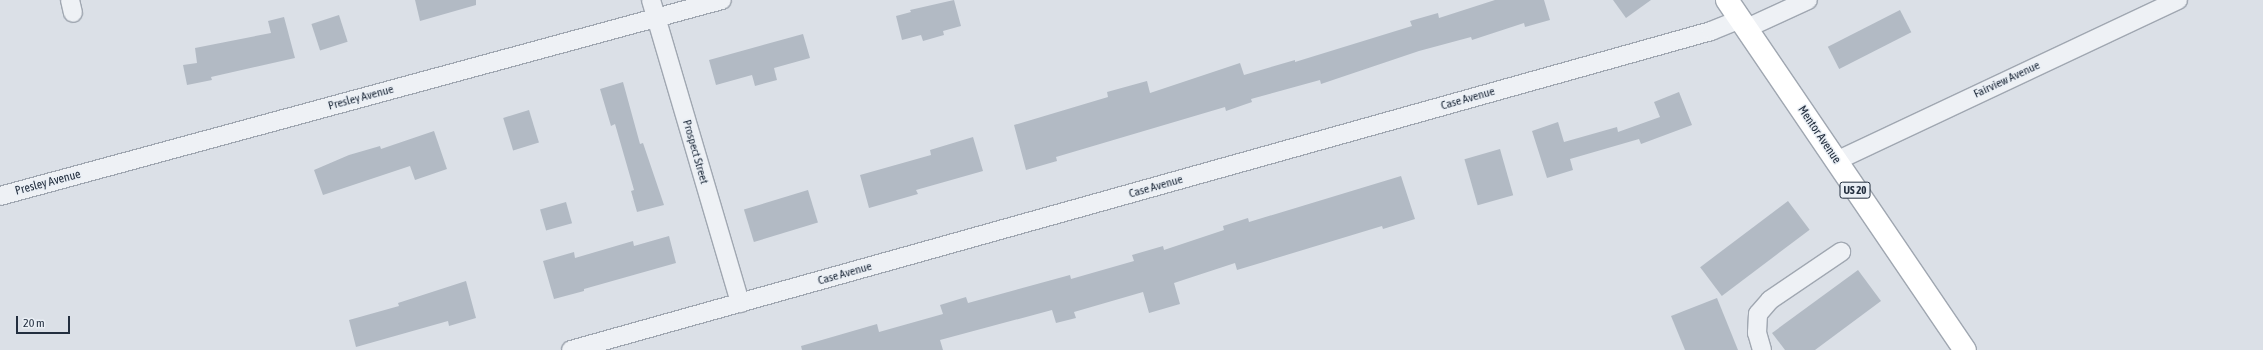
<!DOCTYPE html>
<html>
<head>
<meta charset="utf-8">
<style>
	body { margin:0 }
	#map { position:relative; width:2263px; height:350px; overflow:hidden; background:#dbe0e7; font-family:"Asap Condensed",sans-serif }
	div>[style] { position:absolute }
	.building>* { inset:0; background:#b2bac4; transform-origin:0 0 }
	.roads { filter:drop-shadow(1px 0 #a0a7b1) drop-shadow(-1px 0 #a0a7b1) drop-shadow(0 1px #a0a7b1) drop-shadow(0 -1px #a0a7b1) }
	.minor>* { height:18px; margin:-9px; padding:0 9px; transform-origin:9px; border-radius:9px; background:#eef1f5 }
	.major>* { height:22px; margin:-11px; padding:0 11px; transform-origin:11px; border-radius:11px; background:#fff }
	span { translate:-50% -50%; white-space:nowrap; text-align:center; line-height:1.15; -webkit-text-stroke:3px #eaeff5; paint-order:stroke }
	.shield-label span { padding:1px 3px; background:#eaeff5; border:1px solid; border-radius:3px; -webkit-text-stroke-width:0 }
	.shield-label { font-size:11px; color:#232f3f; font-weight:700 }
	.street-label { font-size:12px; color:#232f3f }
	.scale { position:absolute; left:16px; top:316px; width:54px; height:18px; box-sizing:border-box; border:2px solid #232f3f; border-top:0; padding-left:5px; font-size:12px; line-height:14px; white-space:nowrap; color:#232f3f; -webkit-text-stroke:3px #eaeff5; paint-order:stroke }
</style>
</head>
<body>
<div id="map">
	<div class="building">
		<div style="clip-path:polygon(415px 0,476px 0,476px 5px,420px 21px)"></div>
		<div style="clip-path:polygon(954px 0,961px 26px,943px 31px,944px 35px,923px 41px,921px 35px,902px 40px,896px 16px,911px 12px,910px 10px)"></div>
		<div style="clip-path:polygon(1495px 0,1544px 0,1550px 20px,1525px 27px,1524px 23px,1472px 40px,1471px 37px,1419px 51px,1321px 84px,1320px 80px,1251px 99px,1252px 102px,1226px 111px,1225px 107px,1056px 157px,1057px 161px,1026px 170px,1014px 125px,1108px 97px,1107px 92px,1147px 81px,1150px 93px,1240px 63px,1244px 75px,1295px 60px,1295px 62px,1412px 26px,1410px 21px,1438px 13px,1439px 18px)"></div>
		<div style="clip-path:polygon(1613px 0,1651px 0,1626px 18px)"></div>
		<div style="left:1900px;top:10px;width:25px;height:81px;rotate:63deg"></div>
		<div style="left:339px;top:15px;width:28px;height:29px;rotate:72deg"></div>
		<div style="clip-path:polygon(284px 17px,295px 58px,211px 77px,212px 80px,187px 85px,183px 65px,197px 63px,195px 48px,271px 33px,268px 21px)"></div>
		<div style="clip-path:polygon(803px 34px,810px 58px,774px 68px,777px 80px,755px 86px,752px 75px,716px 85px,709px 60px)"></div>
		<div style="clip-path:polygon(623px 82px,640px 144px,643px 143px,664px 205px,637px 212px,631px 191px,634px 190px,615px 124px,611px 126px,600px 89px)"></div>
		<div style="clip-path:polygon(1679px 92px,1692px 125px,1641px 144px,1639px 139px,1570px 159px,1573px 170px,1547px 178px,1532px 131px,1558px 122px,1564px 142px,1617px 127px,1618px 132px,1660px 117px,1654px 102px)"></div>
		<div style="left:529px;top:110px;width:34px;height:27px;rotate:73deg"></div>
		<div style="clip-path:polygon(434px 131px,447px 169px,415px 180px,410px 166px,323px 195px,314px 170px,349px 155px,380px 146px,381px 149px)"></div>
		<div style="clip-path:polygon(973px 137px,983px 171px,916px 190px,918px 194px,869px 208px,860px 175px,931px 155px,930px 150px)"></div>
		<div style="left:1500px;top:149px;width:48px;height:37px;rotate:74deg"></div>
		<div style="clip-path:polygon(1401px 176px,1415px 219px,1383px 229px,1382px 226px,1237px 270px,1235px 263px,1174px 283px,1180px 304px,1149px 313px,1143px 292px,1074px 312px,1076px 318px,1056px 323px,1052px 310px,940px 340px,943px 350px,802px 350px,801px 346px,877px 324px,879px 332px,943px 314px,940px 305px,966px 297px,968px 303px,1070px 275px,1071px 279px,1134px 261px,1132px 255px,1163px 246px,1164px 250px,1224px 230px,1223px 226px,1248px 218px,1249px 222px)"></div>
		<div style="left:808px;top:190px;width:34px;height:67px;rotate:73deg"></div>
		<div style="left:1788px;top:201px;width:36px;height:110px;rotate:53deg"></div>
		<div style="left:566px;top:202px;width:22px;height:27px;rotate:74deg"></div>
		<div style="clip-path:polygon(669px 236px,676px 263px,584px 289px,584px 291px,554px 299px,543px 261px,574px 252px,575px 258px,633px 241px,634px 246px)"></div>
		<div style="clip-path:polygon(1858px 270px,1881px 301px,1815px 350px,1785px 350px,1772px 333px)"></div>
		<div style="clip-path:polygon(466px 281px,476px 318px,449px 326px,448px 321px,356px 347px,349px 320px,399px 306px,398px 303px)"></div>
		<div style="clip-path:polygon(1717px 298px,1738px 350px,1685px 350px,1671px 316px)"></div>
	</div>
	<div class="roads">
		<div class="minor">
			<div style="left:70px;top:0;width:13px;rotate:77deg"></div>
			<div style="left:651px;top:0;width:316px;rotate:73.6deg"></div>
			<div style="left:1747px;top:28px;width:67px;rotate:-24.7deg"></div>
			<div style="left:1836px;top:161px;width:378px;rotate:-25.2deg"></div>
			<div style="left:0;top:196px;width:748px;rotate:-15.19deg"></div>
			<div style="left:571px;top:350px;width:1184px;rotate:-15.63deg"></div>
			<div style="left:1711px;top:31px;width:31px;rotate:-22deg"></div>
			<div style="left:1762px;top:350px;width:18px;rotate:-106deg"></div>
			<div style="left:1757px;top:333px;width:19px;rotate:-87deg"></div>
			<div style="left:1758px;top:314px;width:18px;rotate:-49deg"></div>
			<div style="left:1770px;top:300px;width:86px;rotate:-34.1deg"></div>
		</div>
		<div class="major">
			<div style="left:1727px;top:0;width:423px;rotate:55.8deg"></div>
		</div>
	</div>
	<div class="shield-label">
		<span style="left:1855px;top:190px">US 20</span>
	</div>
	<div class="street-label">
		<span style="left:2007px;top:80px;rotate:-25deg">Fairview Avenue</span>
		<span style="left:361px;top:98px;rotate:-15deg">Presley Avenue</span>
		<span style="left:1468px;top:99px;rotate:-16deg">Case Avenue</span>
		<span style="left:1819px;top:135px;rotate:56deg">Mentor Avenue</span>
		<span style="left:695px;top:152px;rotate:74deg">Prospect Street</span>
		<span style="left:48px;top:183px;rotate:-15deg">Presley Avenue</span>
		<span style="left:1156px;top:187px;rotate:-16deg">Case Avenue</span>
		<span style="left:845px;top:274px;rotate:-16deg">Case Avenue</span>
	</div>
	<div class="scale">20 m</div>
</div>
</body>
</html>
